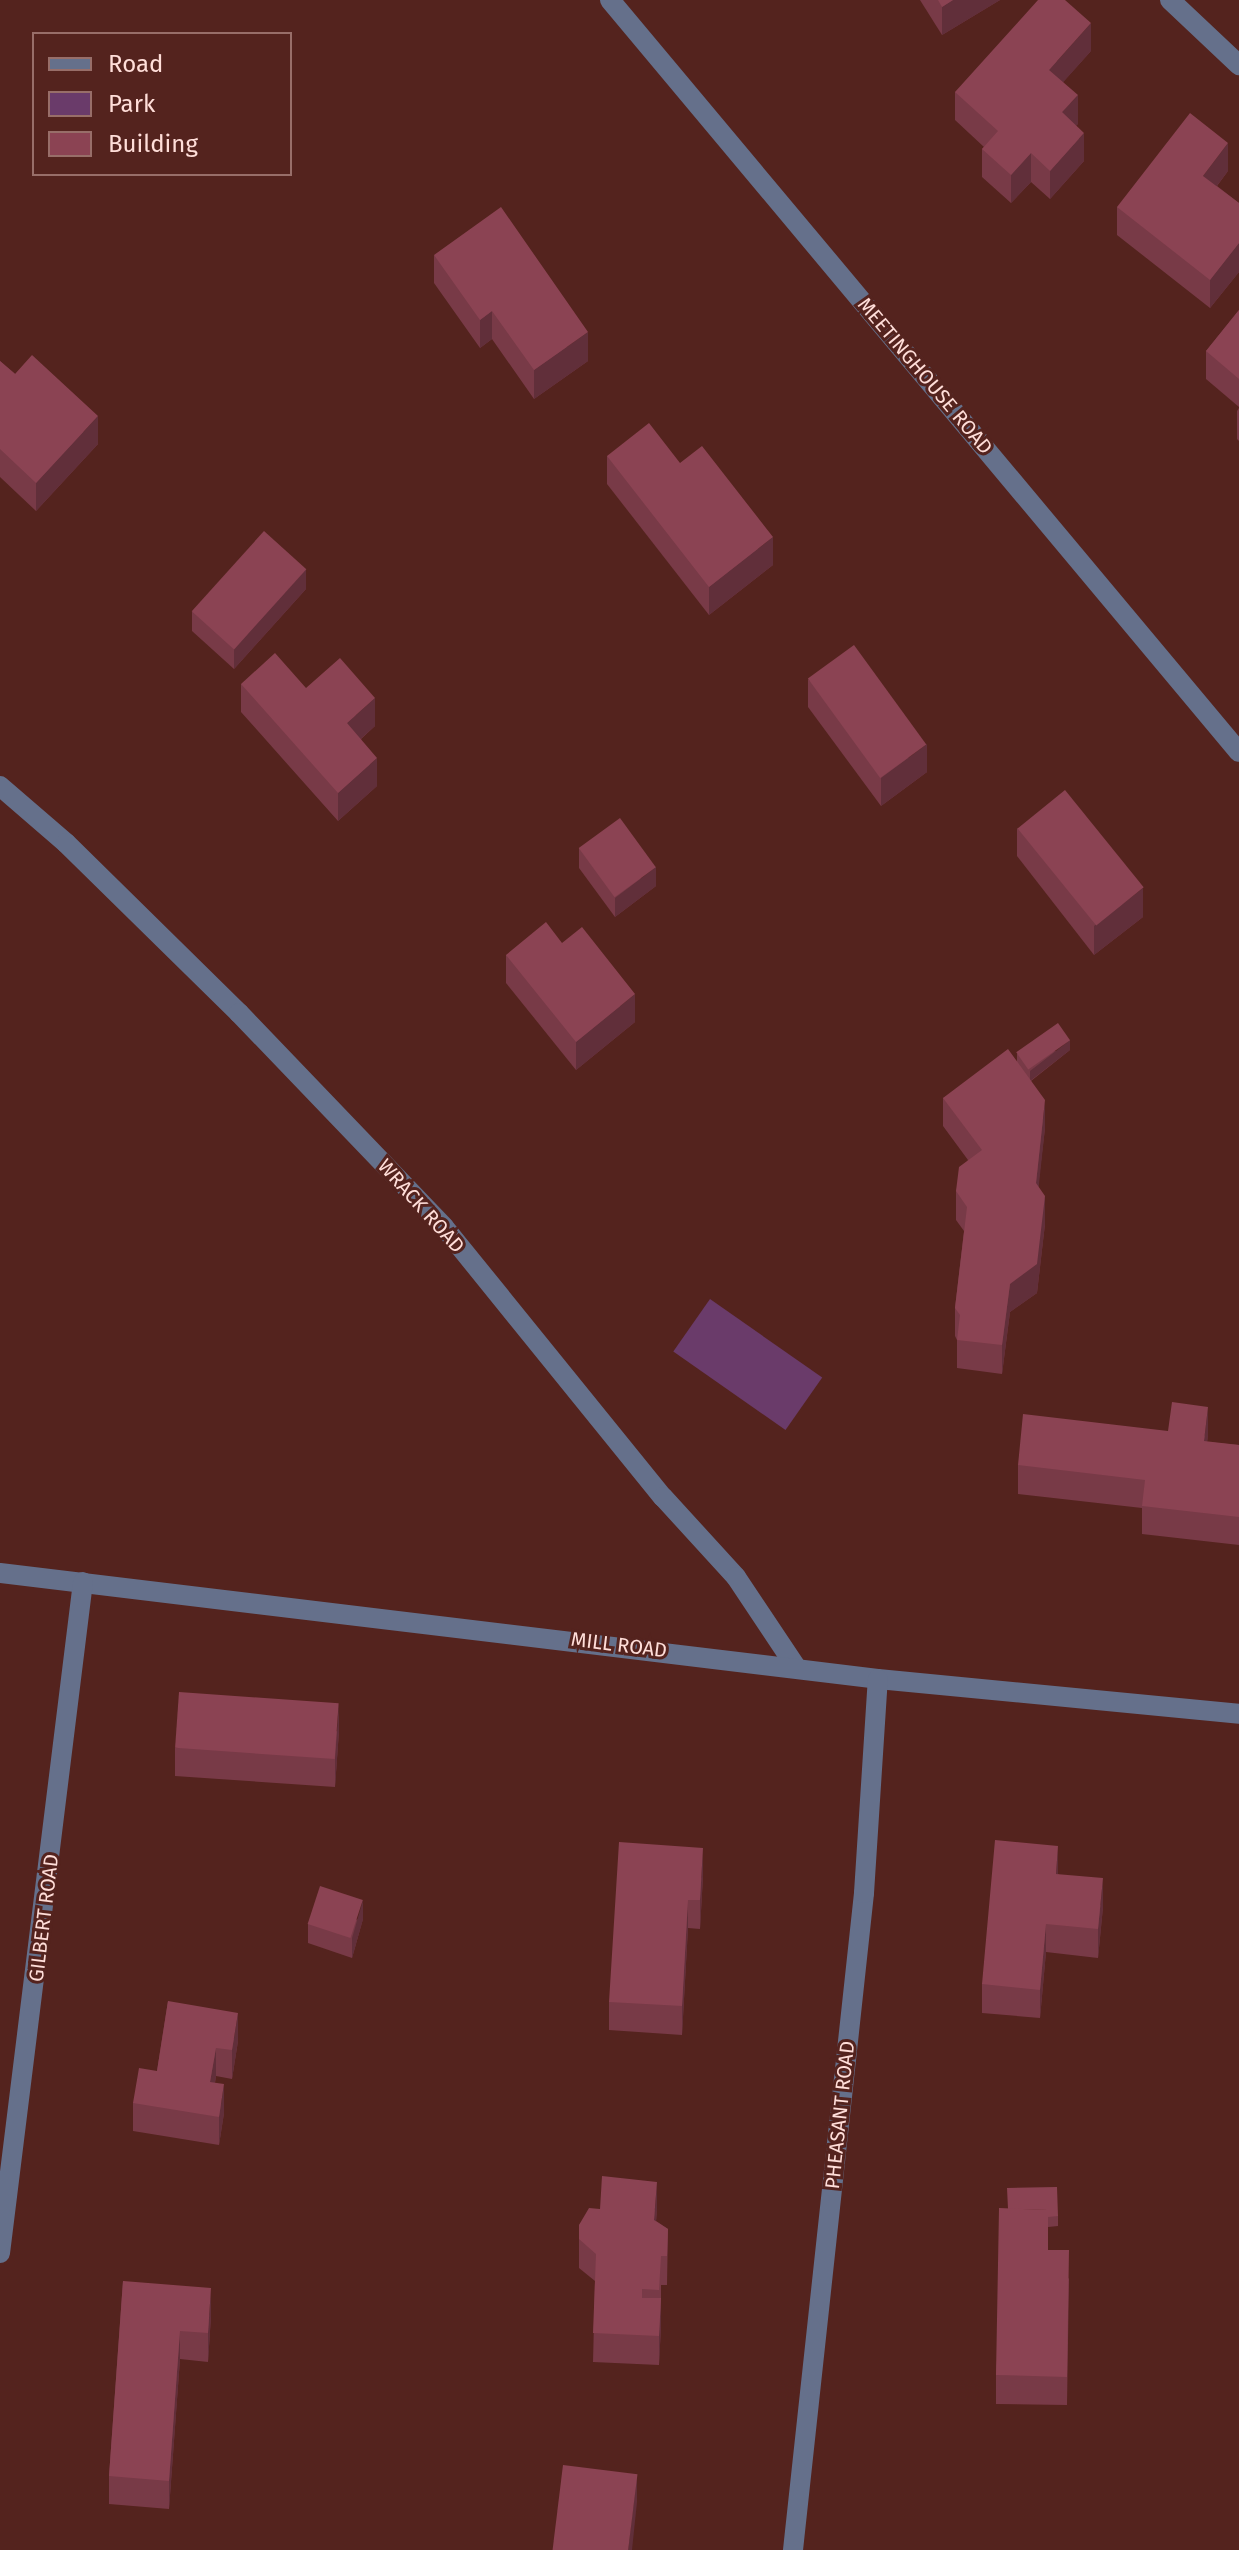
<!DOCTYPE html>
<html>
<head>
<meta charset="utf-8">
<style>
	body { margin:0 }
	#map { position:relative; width:1239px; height:2550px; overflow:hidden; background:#54231e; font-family:"Fira Sans",sans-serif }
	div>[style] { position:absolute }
	.green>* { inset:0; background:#6a3b6a; transform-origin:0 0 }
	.minor>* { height:20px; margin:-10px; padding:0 10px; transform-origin:10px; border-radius:10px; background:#65708b }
	.tertiary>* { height:20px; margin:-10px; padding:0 10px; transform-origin:10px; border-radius:10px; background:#65708b }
	.wall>* { inset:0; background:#783a47 }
	.shaded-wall>* { inset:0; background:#612f3a }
	.building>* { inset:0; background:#8b4353; transform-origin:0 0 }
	span { translate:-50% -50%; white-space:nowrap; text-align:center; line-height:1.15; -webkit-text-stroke:6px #54231e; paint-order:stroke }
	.street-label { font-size:20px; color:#ffded9 }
	.legend { position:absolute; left:32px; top:32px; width:260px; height:144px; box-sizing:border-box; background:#54231e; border:2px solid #986e69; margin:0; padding:10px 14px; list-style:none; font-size:24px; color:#ffded9 }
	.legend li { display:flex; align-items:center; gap:16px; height:40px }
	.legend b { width:40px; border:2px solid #986e69 }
</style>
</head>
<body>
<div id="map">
	<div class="green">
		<div style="left:710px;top:1299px;width:137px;height:64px;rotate:35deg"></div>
	</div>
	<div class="minor">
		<div style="left:1170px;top:0;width:95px;rotate:43.3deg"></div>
		<div style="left:0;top:786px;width:87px;rotate:40.8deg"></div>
		<div style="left:66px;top:843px;width:243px;rotate:44.5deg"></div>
		<div style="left:239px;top:1013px;width:296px;rotate:46.2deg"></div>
		<div style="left:444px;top:1227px;width:348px;rotate:51deg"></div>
		<div style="left:663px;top:1497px;width:108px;rotate:47.6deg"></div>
		<div style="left:736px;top:1577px;width:108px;rotate:56.3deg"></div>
		<div style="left:0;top:1573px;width:884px;rotate:6.88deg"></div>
		<div style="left:878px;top:1679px;width:363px;rotate:5.5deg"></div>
		<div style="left:0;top:2253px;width:676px;rotate:-82.95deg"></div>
		<div style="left:793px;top:2550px;width:661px;rotate:-83.83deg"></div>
		<div style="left:864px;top:1893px;width:214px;rotate:-86.3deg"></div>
	</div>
	<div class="tertiary">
		<div style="left:610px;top:0;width:980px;rotate:50.09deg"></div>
	</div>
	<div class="wall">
		<div style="clip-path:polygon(920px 0,1000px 0,942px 35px)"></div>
		<div style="clip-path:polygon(1091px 51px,1063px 82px,1078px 124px,1076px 125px,1084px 161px,1050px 199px,1031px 182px,1011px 203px,982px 177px,982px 149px,984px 147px,955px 120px,955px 92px)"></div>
		<div style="clip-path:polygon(1228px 171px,1217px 186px,1239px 203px,1239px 272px,1210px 308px,1117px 235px,1117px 207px)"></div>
		<div style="clip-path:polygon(434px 255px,588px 361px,534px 399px,492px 339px,480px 348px,434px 283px)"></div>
		<div style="clip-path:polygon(1239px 310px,1239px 407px,1206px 379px,1206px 351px)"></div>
		<div style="clip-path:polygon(0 361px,98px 444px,36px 511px,0 477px)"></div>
		<div style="clip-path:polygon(1239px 408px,1239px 441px,1237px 439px,1237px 411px)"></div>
		<div style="clip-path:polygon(607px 456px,680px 463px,773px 565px,709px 615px,607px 484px)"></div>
		<div style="clip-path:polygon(306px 589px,234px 669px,192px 631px,192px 612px)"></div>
		<div style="clip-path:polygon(808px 679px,927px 772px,881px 806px,808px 707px)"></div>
		<div style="clip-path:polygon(241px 684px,306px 688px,375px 726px,361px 739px,377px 786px,338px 821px,241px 712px)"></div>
		<div style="clip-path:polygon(1017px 828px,1143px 917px,1094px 955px,1017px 856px)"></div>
		<div style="clip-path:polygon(579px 848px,656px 886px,615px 917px,579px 868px)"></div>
		<div style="clip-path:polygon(562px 943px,635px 1022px,576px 1070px,506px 983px,506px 955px)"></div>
		<div style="clip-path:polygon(1070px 1050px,1031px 1081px,1045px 1128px,1038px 1187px,1045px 1224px,1037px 1293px,1010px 1312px,1002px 1374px,957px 1368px,957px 1340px,955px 1336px,955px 1308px,964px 1231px,956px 1220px,956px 1191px,968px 1160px,943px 1126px,943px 1098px,1017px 1062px,1017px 1054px)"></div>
		<div style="clip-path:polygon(1208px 1435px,1207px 1442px,1239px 1445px,1239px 1545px,1142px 1534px,1142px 1508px,1018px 1494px,1018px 1465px)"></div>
		<div style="clip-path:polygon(339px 1731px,335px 1787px,175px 1776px,175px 1748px)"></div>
		<div style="clip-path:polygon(1058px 1874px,1103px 1907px,1098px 1958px,1046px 1952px,1040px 2018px,982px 2013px,982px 1984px)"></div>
		<div style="clip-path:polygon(703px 1876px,700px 1929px,688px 1928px,682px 2035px,609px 2030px,609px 2002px)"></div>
		<div style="clip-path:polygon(363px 1919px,352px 1958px,308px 1943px,308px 1924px)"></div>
		<div style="clip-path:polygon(168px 2001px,238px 2041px,232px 2079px,216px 2076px,215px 2083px,224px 2113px,219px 2145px,133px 2131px,133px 2103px,157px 2071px)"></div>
		<div style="clip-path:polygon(600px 2209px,657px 2210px,656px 2221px,668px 2229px,667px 2285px,661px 2285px,661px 2326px,659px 2365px,593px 2362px,595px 2281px,579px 2268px,579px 2225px)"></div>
		<div style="clip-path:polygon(1008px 2209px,1058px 2216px,1058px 2226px,1048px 2227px,1048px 2250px,1069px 2279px,1067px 2405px,996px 2404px,996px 2375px)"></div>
		<div style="clip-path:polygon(123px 2281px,211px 2316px,208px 2362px,180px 2359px,169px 2509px,109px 2504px,109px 2476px)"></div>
	</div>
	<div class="shaded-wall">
		<div style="clip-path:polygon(953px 0,1000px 0,942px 35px,942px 7px)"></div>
		<div style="clip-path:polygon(1091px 23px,1091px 51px,1049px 98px,1049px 70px)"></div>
		<div style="clip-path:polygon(1078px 95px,1078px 124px,1062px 141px,1062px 112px)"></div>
		<div style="clip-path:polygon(1084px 133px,1084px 161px,1050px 199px,1050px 171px)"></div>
		<div style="clip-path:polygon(1228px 143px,1228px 171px,1203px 204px,1203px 176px)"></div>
		<div style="clip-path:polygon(1031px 153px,1031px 182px,1011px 203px,1011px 175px)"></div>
		<div style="clip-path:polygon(1239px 243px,1239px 272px,1210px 308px,1210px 280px)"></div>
		<div style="clip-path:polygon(492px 311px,492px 339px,480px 348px,480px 320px)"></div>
		<div style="clip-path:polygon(588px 332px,588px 361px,534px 399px,534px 370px)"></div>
		<div style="clip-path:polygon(98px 416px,98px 444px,36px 511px,36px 483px)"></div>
		<div style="clip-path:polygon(773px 537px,773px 565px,709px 615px,709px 587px)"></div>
		<div style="clip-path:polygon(306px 569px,306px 589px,234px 669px,234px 649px)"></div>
		<div style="clip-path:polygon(375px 698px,375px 726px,347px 751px,347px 723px)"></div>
		<div style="clip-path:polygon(927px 744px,927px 772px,881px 806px,881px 778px)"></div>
		<div style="clip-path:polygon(377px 758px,377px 786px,338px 821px,338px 793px)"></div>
		<div style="clip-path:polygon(656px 867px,656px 886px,615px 917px,615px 898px)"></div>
		<div style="clip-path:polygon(1143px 888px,1143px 917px,1094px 955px,1094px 926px)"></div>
		<div style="clip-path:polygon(635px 994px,635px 1022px,576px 1070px,576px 1042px)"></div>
		<div style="clip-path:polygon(1070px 1040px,1070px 1050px,1030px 1081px,1030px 1071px)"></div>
		<div style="clip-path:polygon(1045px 1100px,1045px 1128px,1036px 1212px,1036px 1183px)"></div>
		<div style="clip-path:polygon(1045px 1196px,1045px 1224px,1037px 1293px,1010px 1312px,1002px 1374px,1002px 1345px,1010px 1284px)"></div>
		<div style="clip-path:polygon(1208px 1407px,1208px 1435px,1204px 1470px,1204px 1441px)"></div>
		<div style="clip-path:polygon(339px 1703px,339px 1731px,335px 1787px,335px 1759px)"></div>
		<div style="clip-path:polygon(1058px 1846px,1058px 1874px,1056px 1874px)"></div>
		<div style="clip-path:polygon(703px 1848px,703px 1876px,700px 1929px,700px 1900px)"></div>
		<div style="clip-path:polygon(1103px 1878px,1103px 1907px,1098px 1958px,1098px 1929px)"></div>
		<div style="clip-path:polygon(363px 1900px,363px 1919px,352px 1958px,352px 1938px)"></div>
		<div style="clip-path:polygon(688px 1900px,688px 1928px,682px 2035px,682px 2006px)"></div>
		<div style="clip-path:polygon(1046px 1924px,1046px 1952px,1040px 2018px,1040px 1990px)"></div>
		<div style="clip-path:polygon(238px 2013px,238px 2041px,232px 2079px,232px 2050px)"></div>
		<div style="clip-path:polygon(216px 2048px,216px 2076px,210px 2111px,210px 2082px)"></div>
		<div style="clip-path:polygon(224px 2084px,224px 2113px,219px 2145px,219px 2117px)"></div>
		<div style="clip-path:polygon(657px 2182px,657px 2210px,654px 2248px,654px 2220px)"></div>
		<div style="clip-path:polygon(211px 2288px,211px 2316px,208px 2362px,208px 2333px)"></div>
		<div style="clip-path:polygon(661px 2298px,661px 2326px,659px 2365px,659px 2336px)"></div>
		<div style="clip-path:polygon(180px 2331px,180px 2359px,169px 2509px,169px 2481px)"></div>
		<div style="clip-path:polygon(637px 2474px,637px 2502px,632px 2550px,628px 2550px)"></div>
	</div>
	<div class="building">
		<div style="clip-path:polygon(938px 0,953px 0,942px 7px)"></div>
		<div style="clip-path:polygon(1038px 0,1065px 0,1091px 23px,1049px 70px,1078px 95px,1062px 112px,1084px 133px,1050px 171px,1031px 153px,1011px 175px,982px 149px,998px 131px,955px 92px)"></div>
		<div style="clip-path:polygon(1190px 113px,1228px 143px,1203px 176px,1239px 203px,1239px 243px,1210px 280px,1117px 207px)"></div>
		<div style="clip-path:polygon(501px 207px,588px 332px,534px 370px,492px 311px,480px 320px,434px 255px)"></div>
		<div style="clip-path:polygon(1239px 310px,1239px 379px,1206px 351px)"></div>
		<div style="clip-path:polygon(32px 355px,98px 416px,36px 483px,0 449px,0 361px,15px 374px)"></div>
		<div style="clip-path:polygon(649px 423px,680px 463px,702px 446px,773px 537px,709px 587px,607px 456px)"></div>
		<div style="left:264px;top:531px;width:57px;height:108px;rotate:42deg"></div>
		<div style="left:854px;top:645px;width:123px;height:57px;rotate:54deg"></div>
		<div style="clip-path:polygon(275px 653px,306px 688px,340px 658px,375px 698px,347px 723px,377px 758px,338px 793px,241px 684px)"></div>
		<div style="left:1065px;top:790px;width:125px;height:61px;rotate:51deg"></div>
		<div style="left:620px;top:818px;width:61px;height:51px;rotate:54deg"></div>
		<div style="clip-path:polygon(546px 922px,562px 943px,582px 927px,635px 994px,576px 1042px,506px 955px)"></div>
		<div style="left:1058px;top:1023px;width:21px;height:51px;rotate:55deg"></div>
		<div style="clip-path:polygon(1008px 1049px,1045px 1100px,1036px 1183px,1045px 1196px,1037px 1264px,1010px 1284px,1002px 1345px,957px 1340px,960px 1315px,955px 1308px,967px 1207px,956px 1191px,959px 1167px,982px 1150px,943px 1098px)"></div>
		<div style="clip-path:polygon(1172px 1402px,1208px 1407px,1204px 1441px,1239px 1445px,1239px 1517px,1142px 1506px,1145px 1480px,1018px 1465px,1023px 1414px,1168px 1431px)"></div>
		<div style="left:179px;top:1692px;width:160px;height:56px;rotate:4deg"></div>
		<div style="clip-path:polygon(995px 1840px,1058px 1846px,1056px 1874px,1103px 1878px,1098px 1929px,1046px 1924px,1040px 1990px,982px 1984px)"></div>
		<div style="clip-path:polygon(619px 1842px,703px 1848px,700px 1900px,688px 1900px,682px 2006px,609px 2002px)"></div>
		<div style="left:320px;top:1886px;width:45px;height:40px;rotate:18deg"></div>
		<div style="clip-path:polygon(168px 2001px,238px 2013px,232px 2050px,216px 2048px,210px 2082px,224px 2084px,219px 2117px,133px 2103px,139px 2068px,157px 2071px)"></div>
		<div style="clip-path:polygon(602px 2176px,657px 2182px,654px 2220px,668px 2229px,667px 2256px,661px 2256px,659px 2290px,642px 2289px,642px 2298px,661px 2298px,659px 2336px,593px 2333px,596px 2254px,579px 2239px,579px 2225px,589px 2208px,600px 2209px)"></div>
		<div style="clip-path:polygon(1057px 2187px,1058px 2216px,1048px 2217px,1048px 2210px,1008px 2209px,1007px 2188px)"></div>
		<div style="clip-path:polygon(999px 2208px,1048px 2210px,1048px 2250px,1069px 2250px,1067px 2377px,996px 2375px)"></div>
		<div style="clip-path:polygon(123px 2281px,211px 2288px,208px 2333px,180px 2331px,169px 2481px,109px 2476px)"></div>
		<div style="left:563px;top:2465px;width:75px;height:86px;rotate:7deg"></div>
	</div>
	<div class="street-label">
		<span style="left:925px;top:376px;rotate:50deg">MEETINGHOUSE ROAD</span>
		<span style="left:421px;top:1206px;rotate:48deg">WRACK ROAD</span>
		<span style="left:619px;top:1645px;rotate:7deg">MILL ROAD</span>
		<span style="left:44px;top:1918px;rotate:-83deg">GILBERT ROAD</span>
		<span style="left:840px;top:2115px;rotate:-84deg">PHEASANT ROAD</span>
	</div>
	<ul class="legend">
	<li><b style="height:10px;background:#65708b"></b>Road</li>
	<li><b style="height:22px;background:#6a3b6a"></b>Park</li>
	<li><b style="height:22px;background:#8b4353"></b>Building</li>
	</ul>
</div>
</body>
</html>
